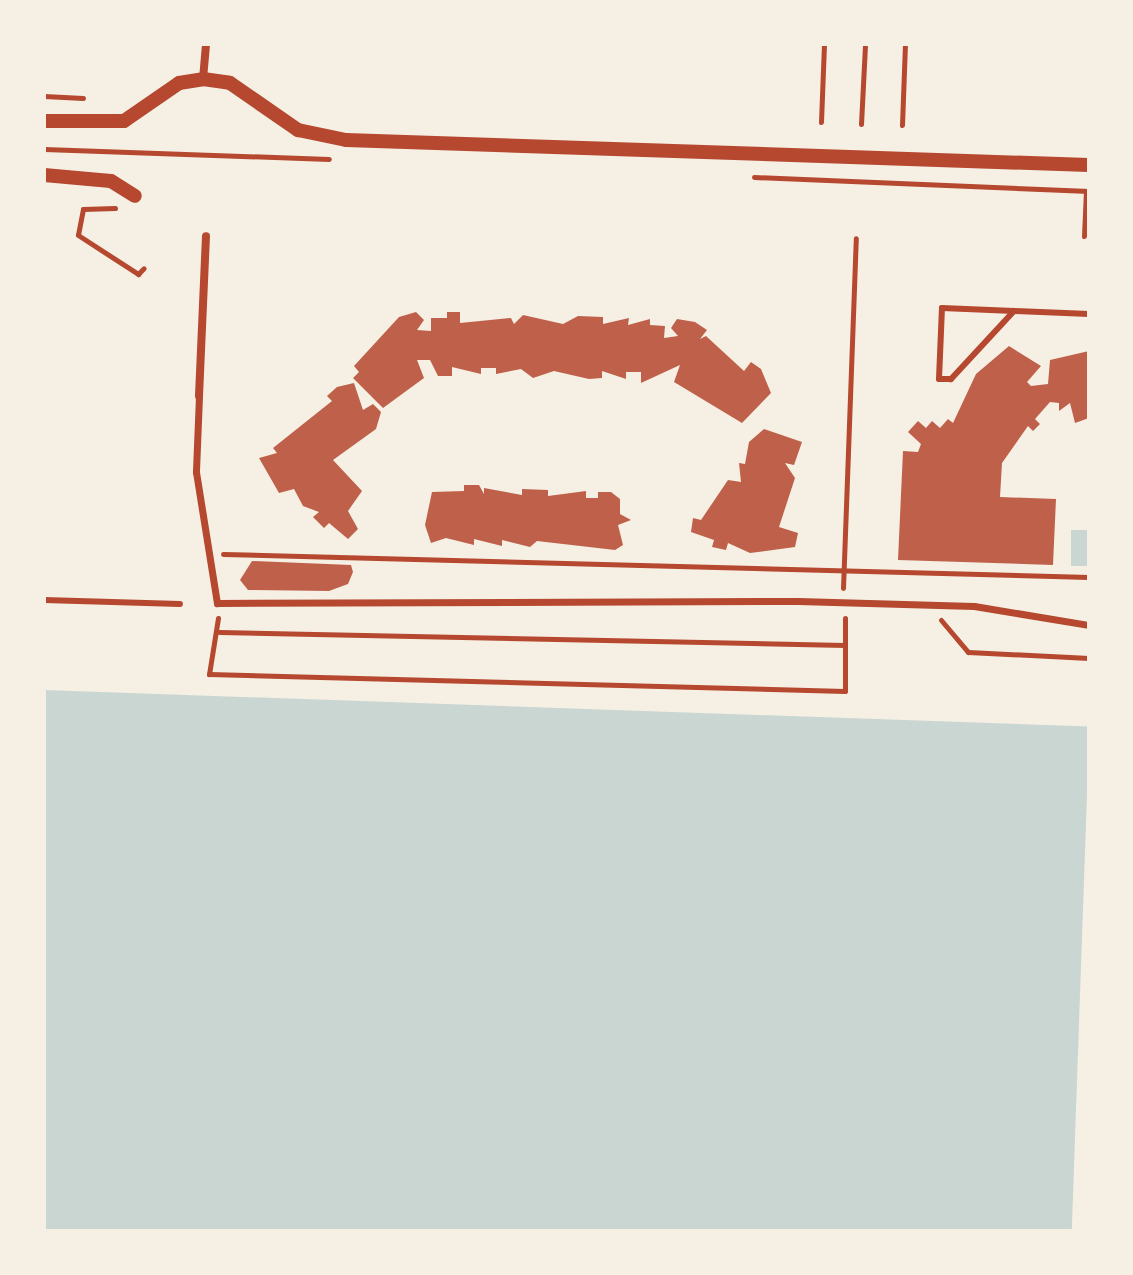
<!DOCTYPE html>
<html>
<head>
<meta charset="utf-8">
<style>
	body { margin:0 }
	#map { position:relative; width:1133px; height:1275px; overflow:hidden; background:#f6efe4; font-family:Karla,sans-serif }
	div>[style] { position:absolute }
	.water>* { inset:0; background:#c9d6d2; transform-origin:0 0 }
	.building>* { inset:0; background:#bf614a }
	.path>* { height:5px; margin:-2.5px; padding:0 2.5px; transform-origin:2.5px; border-radius:2.5px; background:#b5482f }
	.service>* { height:6px; margin:-3px; padding:0 3px; transform-origin:3px; border-radius:3px; background:#b5482f }
	.pedestrian>* { height:7px; margin:-3.5px; padding:0 3.5px; transform-origin:3.5px; border-radius:3.5px; background:#b5482f }
	.minor>* { height:8px; margin:-4px; padding:0 4px; transform-origin:4px; border-radius:4px; background:#b5482f }
	.tertiary>* { height:14px; margin:-7px; padding:0 7px; transform-origin:7px; border-radius:7px; background:#b5482f }
	span { translate:-50% -50%; white-space:nowrap; text-align:center; line-height:1.15; -webkit-text-stroke:6px #f6efe4; paint-order:stroke }
	.frame { position:absolute; inset:0; border:46px solid #f6efe4; pointer-events:none }
</style>
</head>
<body>
<div id="map">
	<div class="water">
		<div style="left:1071px;top:530px;width:18px;height:36px"></div>
		<div style="left:44px;top:690px;width:1046px;height:541px;rotate:2deg"></div>
	</div>
	<div class="building">
		<div style="clip-path:polygon(416px 312px,424px 320px,417px 330px,431px 331px,431px 318px,447px 318px,447px 312px,460px 312px,460px 323px,511px 318px,514px 324px,523px 315px,563px 324px,578px 316px,603px 317px,603px 324px,629px 318px,628px 325px,650px 319px,650px 325px,665px 326px,664px 338px,678px 336px,671px 328px,677px 319px,695px 322px,707px 330px,700px 339px,706px 336px,744px 371px,751px 362px,761px 369px,771px 393px,742px 423px,674px 382px,680px 365px,641px 383px,641px 372px,626px 372px,626px 379px,602px 371px,602px 378px,589px 379px,554px 371px,533px 378px,521px 369px,496px 374px,496px 368px,481px 368px,481px 374px,452px 367px,452px 376px,438px 376px,430px 360px,417px 360px,424px 378px,383px 408px,353px 378px,359px 372px,354px 366px,399px 317px)"></div>
		<div style="clip-path:polygon(1009px 346px,1041px 366px,1027px 382px,1031px 386px,1048px 384px,1050px 360px,1089px 351px,1089px 418px,1075px 423px,1070px 403px,1059px 411px,1059px 403px,1050px 402px,1035px 419px,1040px 424px,1033px 431px,1028px 426px,1002px 463px,1000px 497px,1056px 499px,1053px 565px,898px 560px,903px 451px,918px 452px,921px 444px,908px 432px,918px 421px,926px 428px,932px 421px,940px 428px,948px 419px,953px 423px,976px 374px)"></div>
		<div style="clip-path:polygon(354px 383px,363px 410px,373px 404px,381px 412px,376px 429px,333px 460px,362px 491px,348px 511px,358px 529px,348px 539px,329px 523px,324px 528px,313px 517px,319px 512px,303px 506px,294px 489px,279px 493px,259px 458px,277px 453px,273px 448px,332px 401px,327px 396px,337px 387px)"></div>
		<div style="clip-path:polygon(764px 429px,802px 442px,794px 465px,785px 463px,795px 478px,779px 527px,798px 533px,795px 547px,750px 553px,728px 543px,726px 550px,712px 547px,714px 540px,691px 532px,693px 518px,701px 520px,728px 480px,741px 482px,739px 463px,745px 464px,749px 442px)"></div>
		<div style="clip-path:polygon(464px 485px,479px 485px,484px 494px,484px 488px,522px 495px,522px 489px,548px 490px,548px 496px,586px 491px,586px 498px,598px 498px,598px 492px,611px 492px,620px 499px,620px 514px,631px 520px,618px 525px,623px 545px,615px 550px,537px 541px,530px 547px,502px 540px,502px 546px,474px 539px,474px 545px,446px 538px,431px 543px,425px 525px,432px 492px,464px 491px)"></div>
		<div style="clip-path:polygon(252px 561px,351px 565px,353px 572px,348px 584px,329px 591px,248px 590px,240px 580px)"></div>
	</div>
	<div class="path">
		<div style="left:44px;top:96px;width:39px;rotate:3deg"></div>
		<div style="left:821px;top:122px;width:78px;rotate:-87.8deg"></div>
		<div style="left:861px;top:124px;width:80px;rotate:-87.1deg"></div>
		<div style="left:902px;top:125px;width:81px;rotate:-87.9deg"></div>
		<div style="left:44px;top:149px;width:285px;rotate:2deg"></div>
		<div style="left:754px;top:177px;width:335px;rotate:2.4deg"></div>
		<div style="left:115px;top:208px;width:32px;rotate:178deg"></div>
		<div style="left:83px;top:209px;width:26px;rotate:101deg"></div>
		<div style="left:78px;top:235px;width:72px;rotate:33deg"></div>
		<div style="left:138px;top:274px;width:8px;rotate:-45deg"></div>
		<div style="left:1084px;top:236px;width:45px;rotate:-87.5deg"></div>
		<div style="left:223px;top:554px;width:866px;rotate:1.52deg"></div>
		<div style="left:843px;top:588px;width:350px;rotate:-87.9deg"></div>
		<div style="left:218px;top:618px;width:57px;rotate:99.1deg"></div>
		<div style="left:209px;top:674px;width:636px;rotate:1.53deg"></div>
		<div style="left:845px;top:691px;width:73px;rotate:-90deg"></div>
		<div style="left:941px;top:620px;width:42px;rotate:49.8deg"></div>
		<div style="left:968px;top:652px;width:121px;rotate:2.8deg"></div>
		<div style="left:219px;top:632px;width:626px;rotate:1.19deg"></div>
	</div>
	<div class="service">
		<div style="left:942px;top:308px;width:72px;rotate:2.4deg"></div>
		<div style="left:1014px;top:311px;width:93px;rotate:132.8deg"></div>
		<div style="left:951px;top:379px;width:12px;rotate:180deg"></div>
		<div style="left:939px;top:379px;width:71px;rotate:-87.6deg"></div>
		<div style="left:1014px;top:311px;width:75px;rotate:2.3deg"></div>
		<div style="left:44px;top:600px;width:136px;rotate:1.7deg"></div>
	</div>
	<div class="pedestrian">
		<div style="left:199px;top:396px;width:76px;rotate:92.3deg"></div>
		<div style="left:196px;top:472px;width:133px;rotate:80.9deg"></div>
		<div style="left:217px;top:603px;width:581px;rotate:-0.2deg"></div>
		<div style="left:798px;top:601px;width:176px;rotate:1.6deg"></div>
		<div style="left:974px;top:606px;width:117px;rotate:9.4deg"></div>
	</div>
	<div class="minor">
		<div style="left:203px;top:79px;width:35px;rotate:-85deg"></div>
		<div style="left:199px;top:396px;width:160px;rotate:-87.5deg"></div>
	</div>
	<div class="tertiary">
		<div style="left:44px;top:121px;width:80px"></div>
		<div style="left:124px;top:121px;width:67px;rotate:-34.6deg"></div>
		<div style="left:179px;top:83px;width:24px;rotate:-9deg"></div>
		<div style="left:203px;top:79px;width:27px;rotate:8deg"></div>
		<div style="left:230px;top:83px;width:83px;rotate:34.7deg"></div>
		<div style="left:298px;top:130px;width:49px;rotate:11.8deg"></div>
		<div style="left:346px;top:140px;width:743px;rotate:1.93deg"></div>
		<div style="left:44px;top:175px;width:67px;rotate:5.1deg"></div>
		<div style="left:111px;top:181px;width:28px;rotate:32deg"></div>
	</div>
	<div class="frame"></div>
</div>
</body>
</html>
